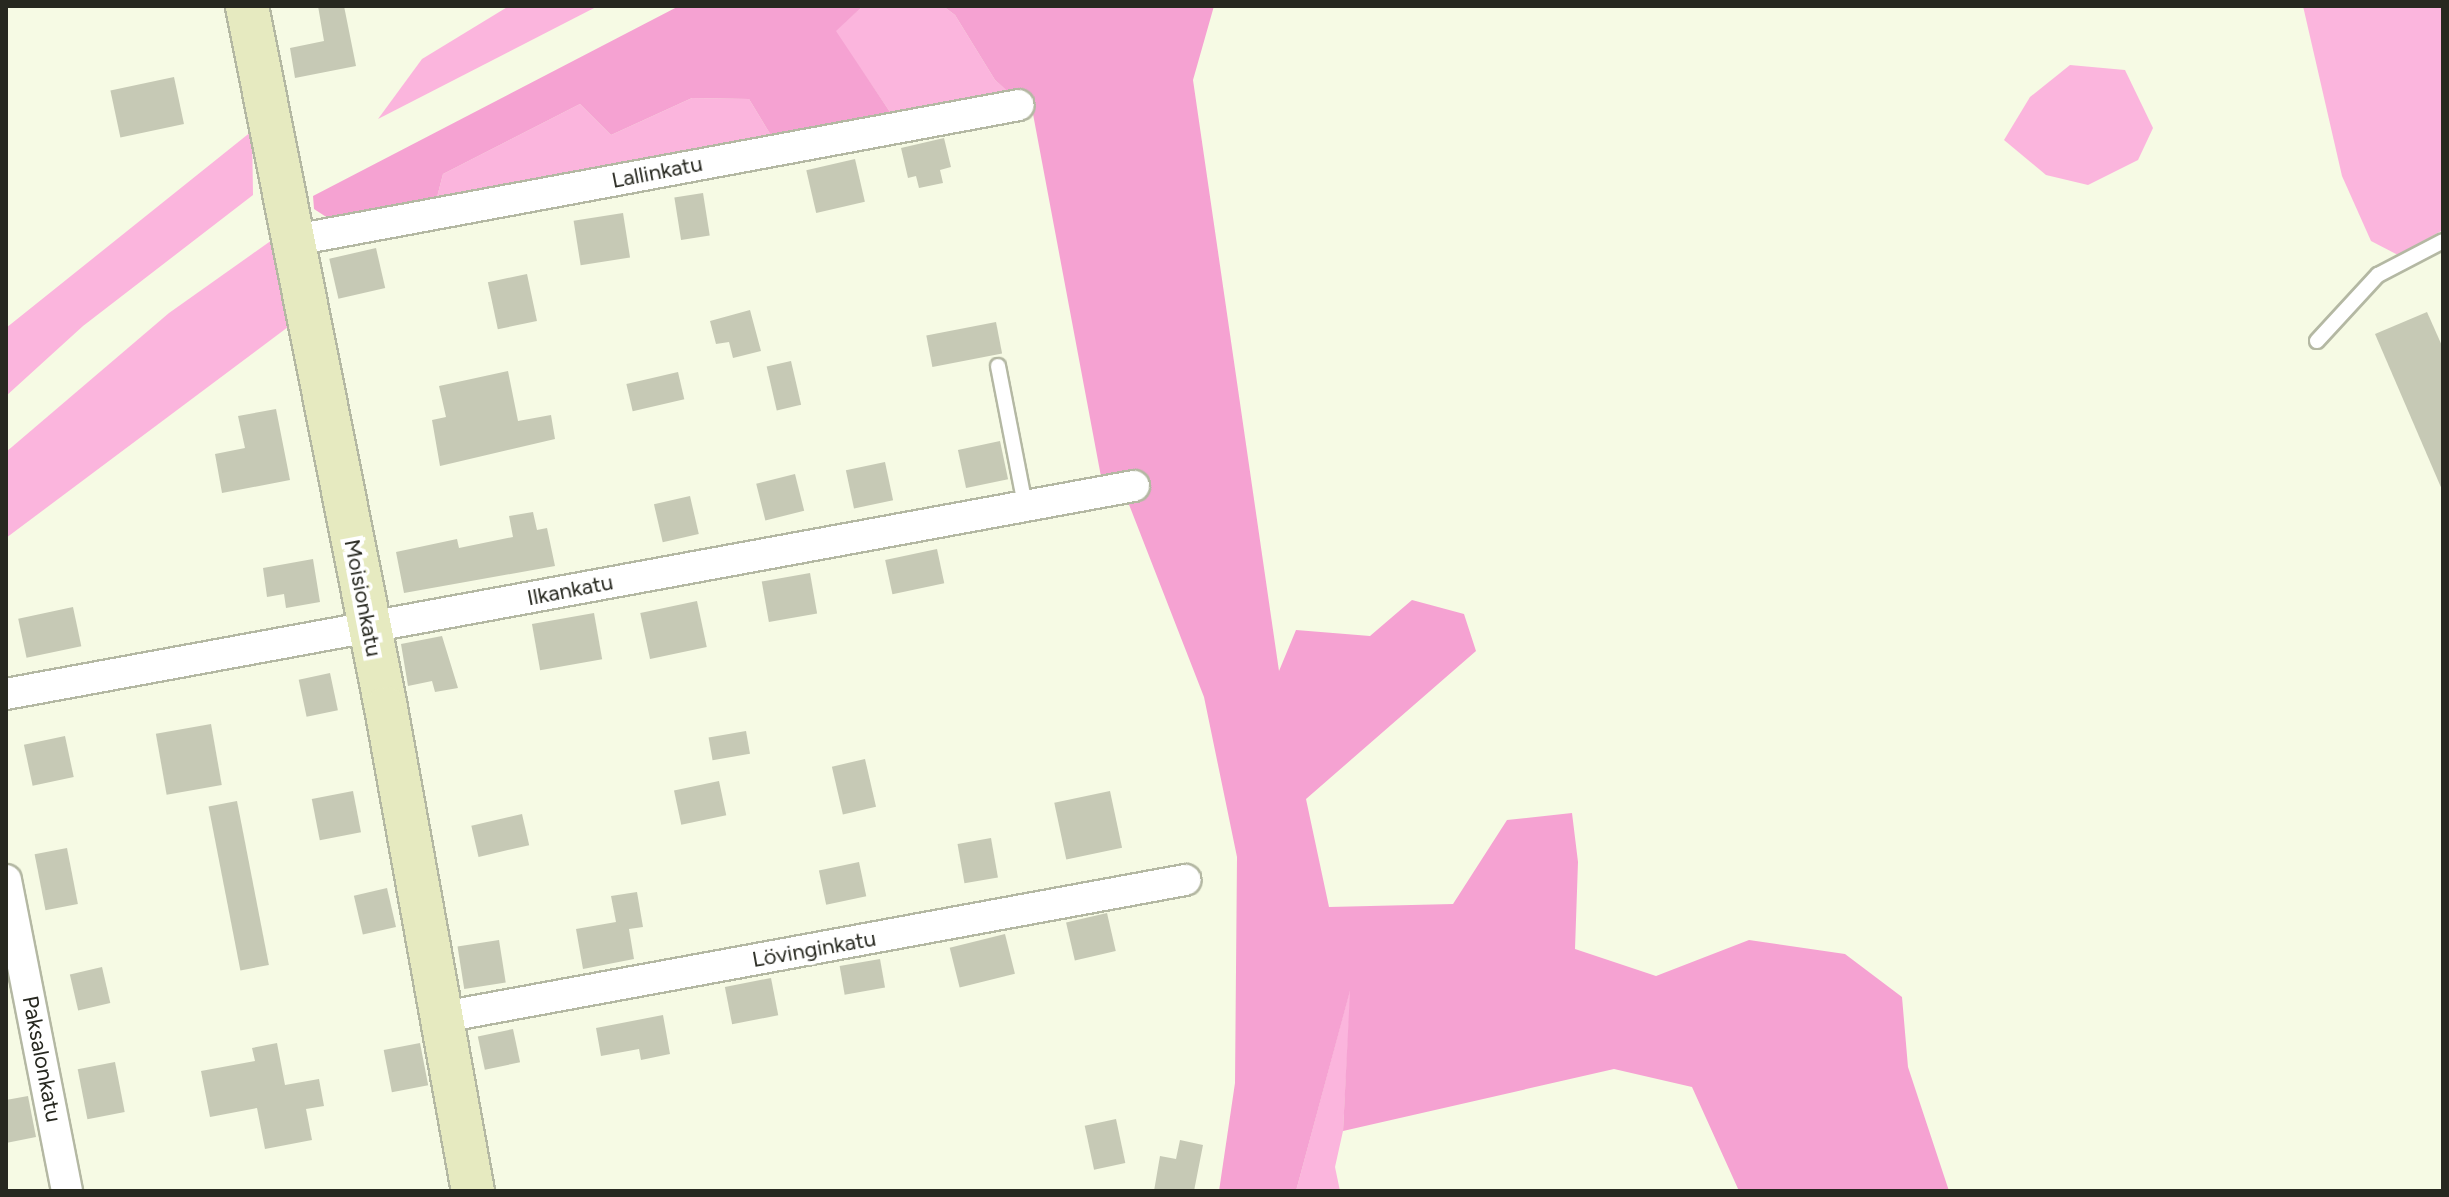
<!DOCTYPE html>
<html>
<head>
<meta charset="utf-8">
<style>
	body { margin:0 }
	#map { position:relative; width:2449px; height:1197px; overflow:hidden; background:#f6fae4; font-family:Figtree,sans-serif }
	div>[style] { position:absolute }
	.green>* { inset:0; background:#fbb5dd }
	.forest>* { inset:0; background:#f5a2d2 }
	.building>* { inset:0; background:#c6c9b5; transform-origin:0 0 }
	.roads { filter:drop-shadow(2px 0 #b4b8a3) drop-shadow(-2px 0 #b4b8a3) drop-shadow(0 2px #b4b8a3) drop-shadow(0 -2px #b4b8a3) }
	.lane>* { height:14px; margin:-7px; padding:0 7px; transform-origin:7px; border-radius:7px; background:#fff }
	.street>* { height:30px; margin:-15px; padding:0 15px; transform-origin:15px; border-radius:15px; background:#fff }
	.secondary>* { height:42px; margin:-21px; padding:0 21px; transform-origin:21px; border-radius:21px; background:#e6eac0 }
	span { translate:-50% -50%; white-space:nowrap; text-align:center; line-height:1.15; -webkit-text-stroke:8px #fff; paint-order:stroke }
	.street-label { font-size:22px; color:#272820 }
	.frame { position:absolute; inset:0; border:8px solid #272820; pointer-events:none }
</style>
</head>
<body>
<div id="map">
	<div class="green">
		<div style="clip-path:polygon(509px 6px,598px 6px,378px 119px,422px 59px)"></div>
		<div style="clip-path:polygon(863px 6px,943px 6px,955px 15px,995px 80px,1010px 93px,890px 112px,835px 31px)"></div>
		<div style="clip-path:polygon(2303px 6px,2443px 6px,2443px 230px,2398px 255px,2371px 241px,2342px 176px)"></div>
		<div style="clip-path:polygon(2070px 65px,2125px 70px,2153px 128px,2138px 160px,2088px 185px,2046px 175px,2004px 140px,2030px 97px)"></div>
		<div style="clip-path:polygon(692px 98px,749px 99px,772px 137px,436px 201px,443px 174px,580px 104px,611px 135px)"></div>
		<div style="clip-path:polygon(252px 131px,253px 195px,83px 326px,6px 396px,6px 328px)"></div>
		<div style="clip-path:polygon(272px 240px,288px 327px,6px 538px,6px 452px,169px 313px)"></div>
		<div style="clip-path:polygon(1351px 986px,1343px 1131px,1335px 1167px,1340px 1191px,1296px 1191px)"></div>
	</div>
	<div class="forest">
		<div style="clip-path:polygon(679px 6px,863px 6px,836px 31px,890px 112px,772px 137px,749px 99px,692px 98px,611px 135px,580px 104px,443px 174px,436px 201px,334px 222px,314px 209px,313px 196px)"></div>
		<div style="clip-path:polygon(943px 6px,1214px 6px,1193px 80px,1279px 671px,1296px 630px,1370px 636px,1412px 600px,1464px 614px,1476px 651px,1306px 799px,1329px 907px,1453px 904px,1507px 820px,1572px 813px,1578px 862px,1575px 949px,1656px 976px,1749px 940px,1845px 954px,1902px 997px,1908px 1067px,1949px 1191px,1739px 1191px,1692px 1087px,1614px 1069px,1343px 1131px,1350px 991px,1296px 1191px,1219px 1191px,1235px 1083px,1237px 857px,1204px 697px,1128px 502px,1102px 482px,1033px 114px,995px 80px,955px 15px)"></div>
	</div>
	<div class="building">
		<div style="clip-path:polygon(318px 6px,344px 6px,356px 66px,295px 78px,290px 48px,324px 41px)"></div>
		<div style="left:174px;top:77px;width:48px;height:65px;rotate:78deg"></div>
		<div style="clip-path:polygon(944px 138px,951px 167px,940px 170px,943px 183px,919px 188px,916px 176px,908px 178px,901px 148px)"></div>
		<div style="left:855px;top:159px;width:44px;height:50px;rotate:77deg"></div>
		<div style="left:703px;top:193px;width:43px;height:29px;rotate:81deg"></div>
		<div style="left:623px;top:213px;width:45px;height:50px;rotate:81deg"></div>
		<div style="left:376px;top:248px;width:41px;height:48px;rotate:77deg"></div>
		<div style="left:527px;top:274px;width:48px;height:40px;rotate:78deg"></div>
		<div style="clip-path:polygon(750px 310px,761px 351px,733px 358px,729px 342px,716px 344px,710px 321px)"></div>
		<div style="clip-path:polygon(2427px 312px,2443px 348px,2443px 492px,2375px 334px)"></div>
		<div style="left:996px;top:322px;width:32px;height:71px;rotate:79deg"></div>
		<div style="left:791px;top:361px;width:45px;height:25px;rotate:77deg"></div>
		<div style="clip-path:polygon(508px 371px,518px 421px,551px 415px,555px 439px,440px 466px,432px 420px,446px 417px,439px 386px)"></div>
		<div style="left:678px;top:372px;width:28px;height:53px;rotate:77deg"></div>
		<div style="clip-path:polygon(276px 409px,290px 480px,222px 493px,215px 454px,245px 448px,238px 416px)"></div>
		<div style="left:1000px;top:441px;width:39px;height:43px;rotate:78deg"></div>
		<div style="left:885px;top:462px;width:39px;height:40px;rotate:78deg"></div>
		<div style="left:795px;top:474px;width:38px;height:40px;rotate:76deg"></div>
		<div style="left:690px;top:496px;width:39px;height:37px;rotate:77deg"></div>
		<div style="clip-path:polygon(533px 512px,537px 530px,547px 528px,555px 566px,404px 593px,396px 552px,457px 539px,459px 548px,513px 537px,509px 516px)"></div>
		<div style="left:937px;top:549px;width:35px;height:53px;rotate:78deg"></div>
		<div style="clip-path:polygon(313px 559px,320px 602px,286px 608px,284px 594px,267px 597px,263px 568px)"></div>
		<div style="left:810px;top:573px;width:41px;height:49px;rotate:80deg"></div>
		<div style="left:697px;top:601px;width:47px;height:58px;rotate:78deg"></div>
		<div style="left:73px;top:607px;width:40px;height:56px;rotate:78deg"></div>
		<div style="left:594px;top:613px;width:47px;height:63px;rotate:80deg"></div>
		<div style="clip-path:polygon(442px 636px,458px 688px,435px 692px,432px 681px,408px 686px,401px 644px)"></div>
		<div style="left:330px;top:673px;width:38px;height:32px;rotate:78deg"></div>
		<div style="left:211px;top:724px;width:62px;height:56px;rotate:80deg"></div>
		<div style="left:746px;top:731px;width:23px;height:38px;rotate:80deg"></div>
		<div style="left:65px;top:736px;width:42px;height:42px;rotate:78deg"></div>
		<div style="left:865px;top:759px;width:49px;height:34px;rotate:77deg"></div>
		<div style="left:719px;top:781px;width:35px;height:46px;rotate:78deg"></div>
		<div style="left:353px;top:791px;width:42px;height:42px;rotate:79deg"></div>
		<div style="left:1110px;top:791px;width:58px;height:57px;rotate:78deg"></div>
		<div style="left:237px;top:801px;width:167px;height:29px;rotate:79deg"></div>
		<div style="left:522px;top:814px;width:32px;height:52px;rotate:77deg"></div>
		<div style="left:991px;top:838px;width:40px;height:34px;rotate:80deg"></div>
		<div style="left:67px;top:848px;width:57px;height:33px;rotate:79deg"></div>
		<div style="left:859px;top:862px;width:35px;height:41px;rotate:78deg"></div>
		<div style="left:387px;top:888px;width:40px;height:34px;rotate:77deg"></div>
		<div style="clip-path:polygon(637px 892px,643px 927px,629px 929px,634px 959px,583px 969px,576px 929px,616px 922px,611px 896px)"></div>
		<div style="left:1107px;top:913px;width:39px;height:42px;rotate:77deg"></div>
		<div style="left:1005px;top:934px;width:41px;height:57px;rotate:76deg"></div>
		<div style="left:499px;top:940px;width:43px;height:42px;rotate:81deg"></div>
		<div style="left:880px;top:959px;width:29px;height:41px;rotate:80deg"></div>
		<div style="left:102px;top:967px;width:37px;height:33px;rotate:77deg"></div>
		<div style="left:771px;top:978px;width:38px;height:47px;rotate:79deg"></div>
		<div style="clip-path:polygon(663px 1015px,670px 1054px,641px 1060px,639px 1049px,601px 1056px,596px 1028px)"></div>
		<div style="left:513px;top:1029px;width:34px;height:36px;rotate:78deg"></div>
		<div style="clip-path:polygon(277px 1043px,285px 1085px,319px 1079px,324px 1106px,306px 1109px,312px 1140px,265px 1149px,257px 1108px,210px 1117px,201px 1071px,255px 1061px,252px 1048px)"></div>
		<div style="left:420px;top:1043px;width:43px;height:37px;rotate:79deg"></div>
		<div style="left:115px;top:1062px;width:51px;height:38px;rotate:79deg"></div>
		<div style="clip-path:polygon(28px 1096px,36px 1137px,6px 1143px,6px 1100px)"></div>
		<div style="left:1116px;top:1119px;width:45px;height:32px;rotate:78deg"></div>
		<div style="clip-path:polygon(1180px 1140px,1203px 1145px,1194px 1191px,1154px 1191px,1160px 1156px,1176px 1159px)"></div>
	</div>
	<div class="roads">
		<div class="lane">
			<div style="left:2317px;top:341px;width:90px;rotate:-47.3deg"></div>
			<div style="left:2378px;top:275px;width:73px;rotate:-27.6deg"></div>
			<div style="left:998px;top:366px;width:142px;rotate:79deg"></div>
		</div>
		<div class="street">
			<div style="left:295px;top:240px;width:736px;rotate:-10.56deg"></div>
			<div style="left:6px;top:694px;width:1147px;rotate:-10.45deg"></div>
			<div style="left:6px;top:880px;width:317px;rotate:78.9deg"></div>
			<div style="left:443px;top:1017px;width:755px;rotate:-10.46deg"></div>
		</div>
		<div class="secondary">
			<div style="left:247px;top:6px;width:716px;rotate:78.8deg"></div>
			<div style="left:386px;top:708px;width:491px;rotate:79.8deg"></div>
		</div>
	</div>
	<div class="street-label">
		<span style="left:657px;top:172px;rotate:-11deg">Lallinkatu</span>
		<span style="left:570px;top:590px;rotate:-11deg">Ilkankatu</span>
		<span style="left:363px;top:598px;rotate:79deg">Moisionkatu</span>
		<span style="left:814px;top:949px;rotate:-10deg">Lövinginkatu</span>
		<span style="left:42px;top:1059px;rotate:79deg">Paksalonkatu</span>
	</div>
	<div class="frame"></div>
</div>
</body>
</html>
